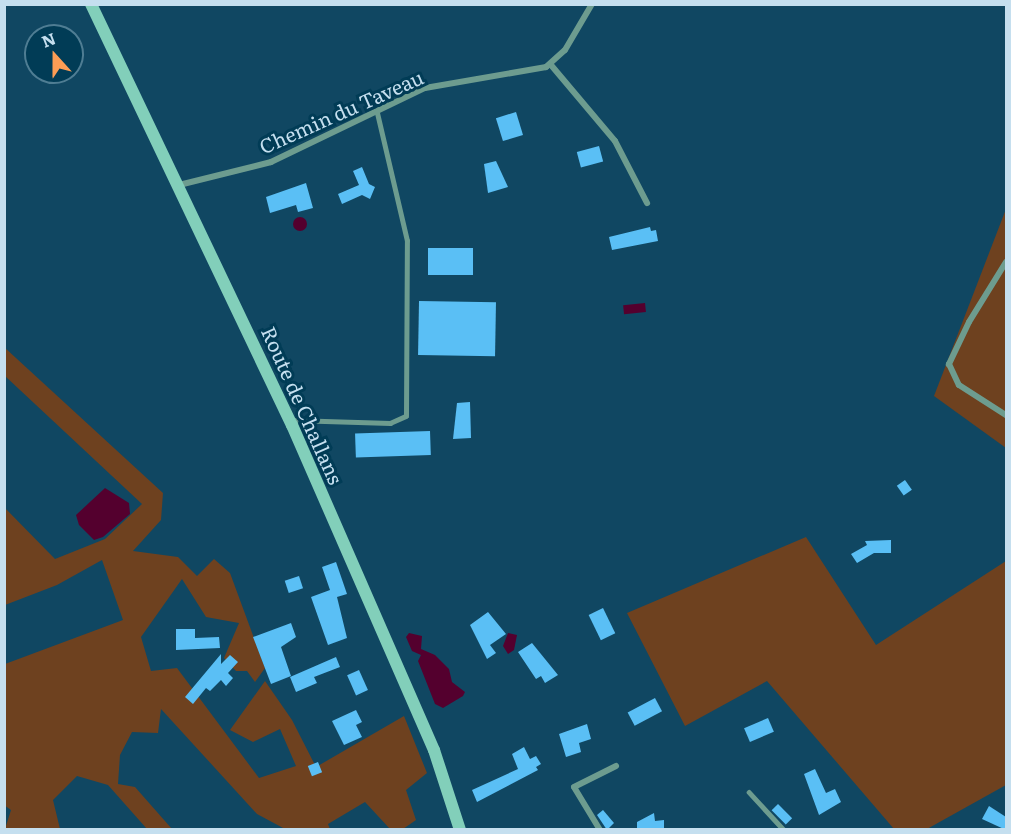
<!DOCTYPE html>
<html>
<head>
<meta charset="utf-8">
<style>
	body { margin:0 }
	#map { position:relative; width:1011px; height:834px; overflow:hidden; background:#104762; font-family:Literata,serif }
	div>[style] { position:absolute }
	.green>* { inset:0; background:#6e411f }
	.water>* { inset:0; background:#54002e; transform-origin:0 0 }
	.round { border-radius:50% }
	.building>* { inset:0; background:#5abff5; transform-origin:0 0 }
	.lane>* { height:4.5px; margin:-2.25px; padding:0 2.25px; transform-origin:2.25px; border-radius:2.25px; background:#6d9c8f }
	.street>* { height:6px; margin:-3px; padding:0 3px; transform-origin:3px; border-radius:3px; background:#6d9c8f }
	.secondary>* { height:12px; margin:-6px; padding:0 6px; transform-origin:6px; border-radius:6px; background:#82cfba }
	span { translate:-50% -50%; white-space:nowrap; text-align:center; line-height:1.15; -webkit-text-stroke:6px #013c56; paint-order:stroke }
	.street-label { font-size:20px; color:#c5dfef }
	.frame { position:absolute; inset:0; border:6px solid #c5dfef; pointer-events:none }
	.north { position:absolute; left:24px; top:24px; width:60px; height:60px; box-sizing:border-box; background:#013c56; border:2px solid #4f7d93; border-radius:50%; rotate:339deg; font-size:16px; font-weight:700; line-height:24px; text-align:center; color:#c5dfef }
	.north::after { content:''; display:block; margin:auto; width:21px; height:27px; background:#fd9d55; clip-path:polygon(50% 0,100% 100%,50% 72%,0 100%) }
</style>
</head>
<body>
<div id="map">
	<div class="green">
		<div style="clip-path:polygon(1006px 209px,1006px 448px,934px 396px)"></div>
		<div style="clip-path:polygon(4px 347px,163px 493px,161px 520px,133px 551px,178px 557px,197px 576px,214px 559px,230px 573px,265px 668px,255px 682px,247px 671px,236px 671px,224px 658px,239px 623px,206px 617px,182px 579px,141px 637px,151px 671px,177px 668px,259px 778px,296px 766px,280px 729px,253px 742px,230px 730px,265px 681px,292px 720px,316px 767px,404px 716px,427px 773px,406px 790px,416px 820px,403px 829px,390px 829px,365px 802px,328px 824px,330px 829px,285px 829px,257px 814px,161px 709px,158px 733px,132px 732px,120px 755px,118px 784px,135px 787px,172px 829px,147px 829px,108px 785px,77px 776px,53px 800px,60px 829px,5px 829px,11px 810px,4px 805px,5px 664px,123px 620px,102px 560px,57px 585px,5px 605px,5px 508px,55px 559px,105px 539px,142px 504px,5px 376px)"></div>
		<div style="clip-path:polygon(806px 537px,876px 645px,1006px 561px,1006px 785px,927px 829px,894px 829px,767px 681px,685px 726px,627px 613px)"></div>
	</div>
	<div class="water">
		<div class="round" style="left:293px;top:217px;width:14px;height:14px"></div>
		<div style="left:645px;top:303px;width:9px;height:22px;rotate:84deg"></div>
		<div style="clip-path:polygon(105px 488px,129px 503px,130px 514px,103px 537px,94px 540px,79px 525px,76px 515px)"></div>
		<div style="clip-path:polygon(409px 633px,422px 636px,421px 649px,435px 655px,449px 669px,452px 682px,465px 692px,463px 696px,443px 708px,435px 704px,418px 661px,421px 655px,412px 651px,406px 637px)"></div>
		<div style="clip-path:polygon(508px 633px,517px 635px,514px 650px,508px 654px,503px 646px)"></div>
	</div>
	<div class="building">
		<div style="left:516px;top:112px;width:24px;height:21px;rotate:73deg"></div>
		<div style="left:599px;top:146px;width:16px;height:23px;rotate:75deg"></div>
		<div style="clip-path:polygon(496px 161px,508px 187px,488px 193px,484px 164px)"></div>
		<div style="clip-path:polygon(362px 167px,369px 184px,375px 187px,370px 199px,362px 195px,342px 204px,338px 194px,359px 185px,353px 171px)"></div>
		<div style="clip-path:polygon(306px 183px,313px 208px,298px 212px,296px 205px,270px 213px,266px 197px)"></div>
		<div style="clip-path:polygon(650px 227px,651px 231px,656px 230px,658px 241px,612px 250px,609px 237px)"></div>
		<div style="left:428px;top:248px;width:45px;height:27px"></div>
		<div style="left:419px;top:301px;width:77px;height:54px;rotate:1deg"></div>
		<div style="clip-path:polygon(470px 402px,471px 438px,453px 439px,457px 403px)"></div>
		<div style="left:430px;top:431px;width:24px;height:75px;rotate:88deg"></div>
		<div style="left:905px;top:480px;width:12px;height:10px;rotate:55deg"></div>
		<div style="clip-path:polygon(891px 540px,891px 553px,874px 553px,857px 563px,851px 554px,867px 545px,865px 541px)"></div>
		<div style="clip-path:polygon(336px 562px,347px 594px,337px 597px,347px 638px,328px 645px,311px 597px,330px 590px,322px 567px)"></div>
		<div style="left:299px;top:576px;width:13px;height:15px;rotate:72deg"></div>
		<div style="left:603px;top:608px;width:28px;height:16px;rotate:64deg"></div>
		<div style="clip-path:polygon(488px 612px,506px 634px,490px 645px,496px 653px,487px 659px,470px 625px)"></div>
		<div style="clip-path:polygon(291px 623px,296px 637px,281px 647px,291px 676px,271px 684px,253px 637px)"></div>
		<div style="clip-path:polygon(176px 629px,195px 629px,195px 638px,219px 637px,220px 648px,176px 650px)"></div>
		<div style="clip-path:polygon(532px 643px,558px 675px,545px 683px,541px 676px,536px 679px,518px 652px)"></div>
		<div style="clip-path:polygon(221px 654px,221px 664px,230px 655px,238px 662px,228px 673px,233px 678px,226px 686px,221px 680px,210px 691px,206px 688px,193px 704px,185px 697px)"></div>
		<div style="clip-path:polygon(336px 657px,340px 667px,314px 677px,317px 683px,296px 692px,290px 677px)"></div>
		<div style="left:359px;top:670px;width:22px;height:13px;rotate:66deg"></div>
		<div style="left:655px;top:698px;width:15px;height:31px;rotate:62deg"></div>
		<div style="clip-path:polygon(356px 710px,362px 722px,356px 725px,362px 737px,344px 745px,332px 721px)"></div>
		<div style="left:768px;top:718px;width:15px;height:26px;rotate:67deg"></div>
		<div style="clip-path:polygon(587px 724px,591px 739px,579px 743px,581px 752px,566px 757px,559px 734px)"></div>
		<div style="clip-path:polygon(524px 747px,530px 759px,536px 756px,541px 764px,536px 767px,538px 770px,477px 802px,472px 790px,518px 769px,512px 754px)"></div>
		<div style="left:318px;top:762px;width:11px;height:11px;rotate:68deg"></div>
		<div style="clip-path:polygon(815px 769px,826px 793px,835px 789px,841px 802px,819px 815px,804px 774px)"></div>
		<div style="left:778px;top:804px;width:20px;height:9px;rotate:45deg"></div>
		<div style="clip-path:polygon(989px 806px,1006px 817px,1006px 830px,982px 819px)"></div>
		<div style="clip-path:polygon(603px 810px,614px 823px,607px 830px,597px 815px)"></div>
		<div style="clip-path:polygon(654px 813px,655px 821px,664px 820px,664px 830px,637px 830px,637px 822px)"></div>
	</div>
	<div class="lane">
		<div style="left:292px;top:420px;width:98px;rotate:1.8deg"></div>
		<div style="left:390px;top:423px;width:17px;rotate:-24deg"></div>
		<div style="left:406px;top:416px;width:175px;rotate:-89.7deg"></div>
		<div style="left:407px;top:241px;width:131px;rotate:-103.2deg"></div>
		<div style="left:749px;top:792px;width:52px;rotate:47.4deg"></div>
	</div>
	<div class="street">
		<div style="left:551px;top:65px;width:99px;rotate:49.9deg"></div>
		<div style="left:615px;top:141px;width:70px;rotate:62.7deg"></div>
		<div style="left:179px;top:185px;width:95px;rotate:-14deg"></div>
		<div style="left:271px;top:162px;width:171px;rotate:-25.7deg"></div>
		<div style="left:425px;top:88px;width:123px;rotate:-9.8deg"></div>
		<div style="left:546px;top:67px;width:25px;rotate:-42deg"></div>
		<div style="left:565px;top:50px;width:53px;rotate:-59.6deg"></div>
		<div style="left:1006px;top:262px;width:70px;rotate:121.7deg"></div>
		<div style="left:969px;top:322px;width:47px;rotate:115.5deg"></div>
		<div style="left:949px;top:364px;width:23px;rotate:65deg"></div>
		<div style="left:959px;top:385px;width:56px;rotate:32.6deg"></div>
		<div style="left:600px;top:830px;width:50px;rotate:-121.2deg"></div>
		<div style="left:574px;top:787px;width:47px;rotate:-26.6deg"></div>
	</div>
	<div class="secondary">
		<div style="left:91px;top:4px;width:467px;rotate:64.5deg"></div>
		<div style="left:292px;top:425px;width:355px;rotate:66.4deg"></div>
		<div style="left:434px;top:750px;width:84px;rotate:72deg"></div>
	</div>
	<div class="street-label">
		<span style="left:341px;top:111px;rotate:-24deg">Chemin du Taveau</span>
		<span style="left:303px;top:405px;rotate:66deg">Route de Challans</span>
	</div>
	<div class="frame"></div>
	<div class="north">N</div>
</div>
</body>
</html>
